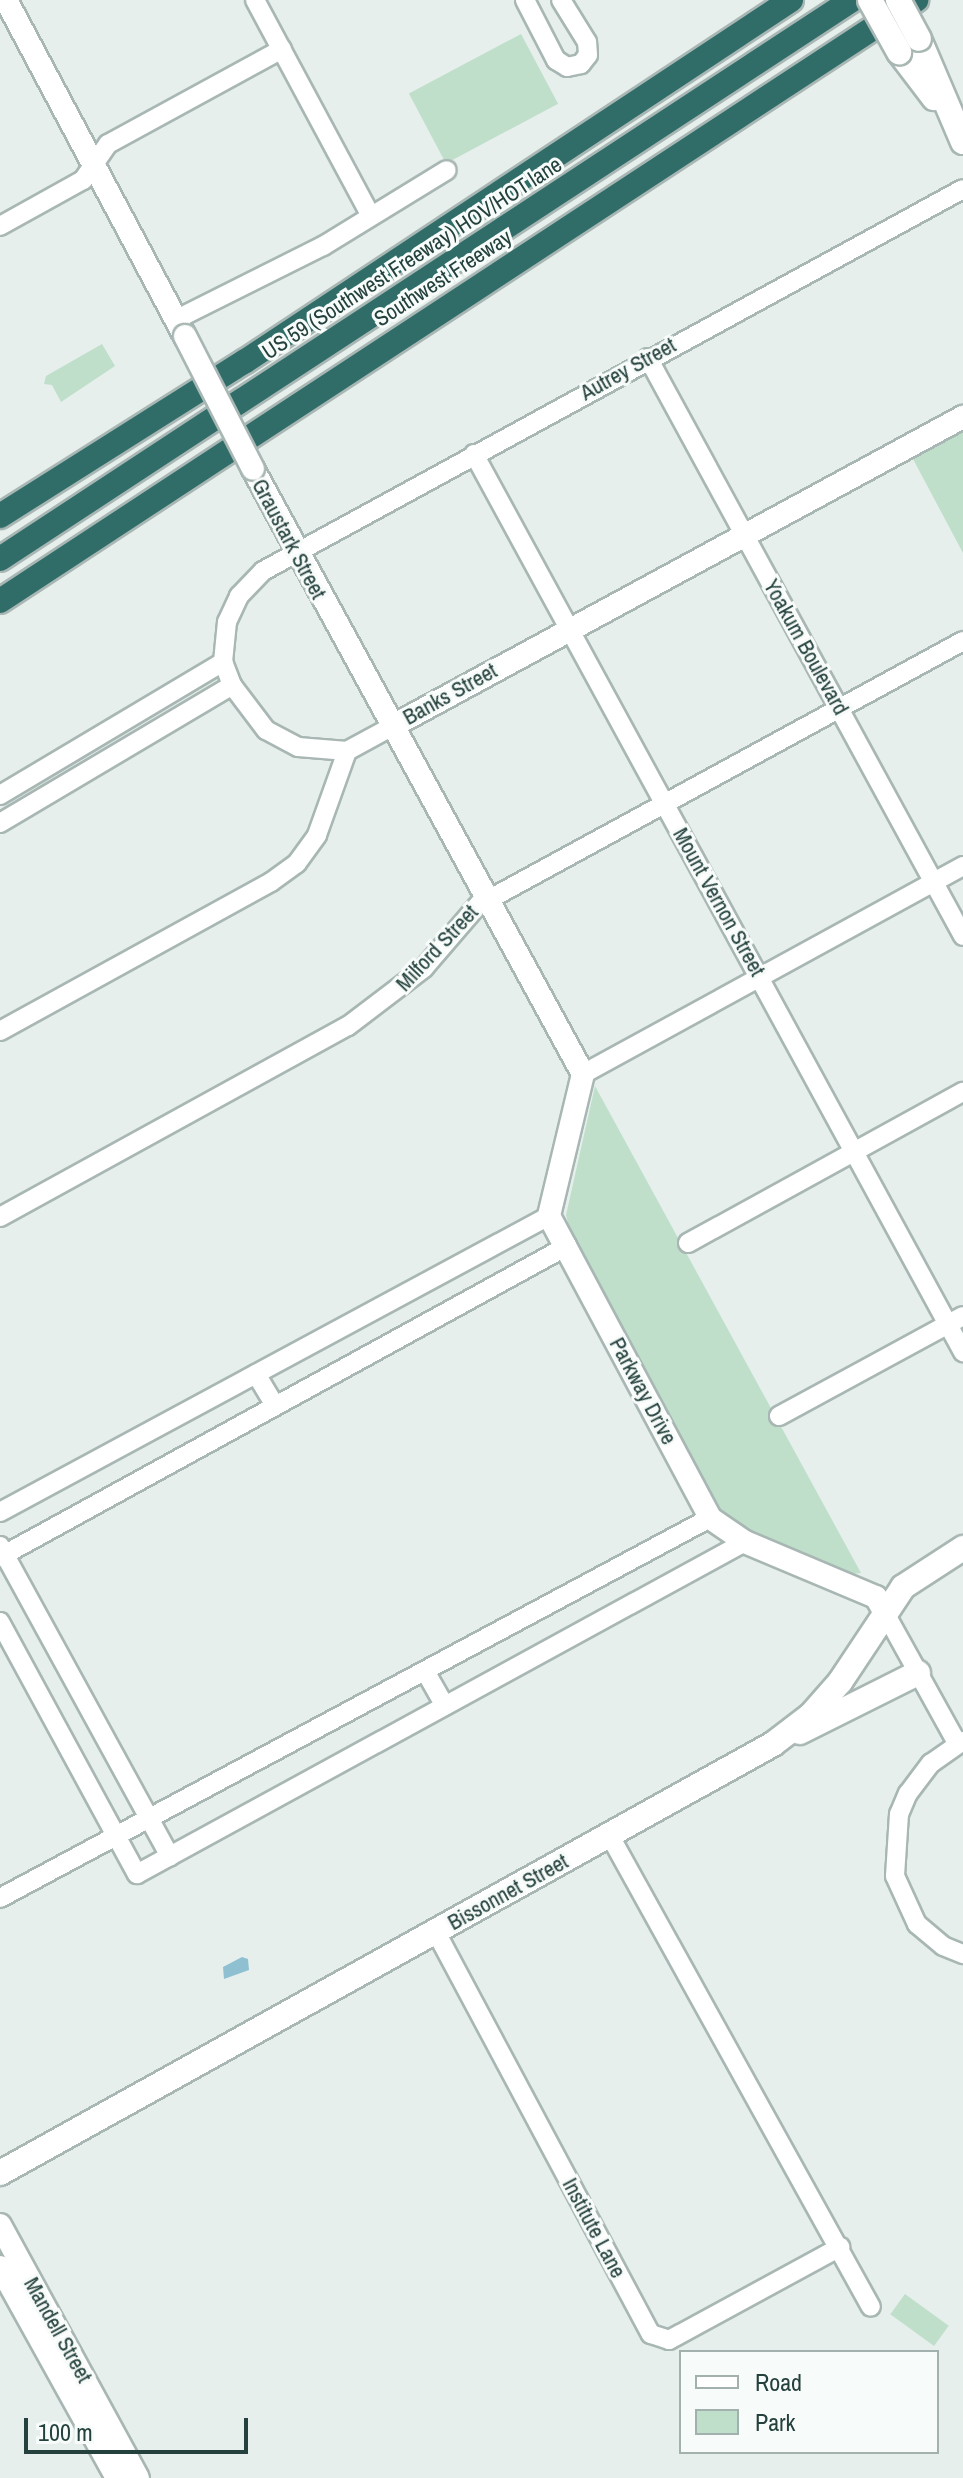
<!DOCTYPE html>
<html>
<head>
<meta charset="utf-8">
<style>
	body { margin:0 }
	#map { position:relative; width:963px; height:2478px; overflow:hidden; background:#e6efec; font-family:"Archivo Narrow",sans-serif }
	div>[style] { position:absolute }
	.green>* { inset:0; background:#bfdfcb; transform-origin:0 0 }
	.water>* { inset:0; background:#8fc0d2 }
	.roads { filter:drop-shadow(2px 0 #a8b7b4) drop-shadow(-2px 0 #a8b7b4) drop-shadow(0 2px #a8b7b4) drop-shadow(0 -2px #a8b7b4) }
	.minor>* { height:18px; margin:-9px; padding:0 9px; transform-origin:9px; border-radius:9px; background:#fff }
	.tertiary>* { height:22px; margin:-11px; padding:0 11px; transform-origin:11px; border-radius:11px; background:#fff }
	.secondary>* { height:24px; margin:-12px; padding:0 12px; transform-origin:12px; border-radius:12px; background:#fff }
	.motorway>* { height:24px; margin:-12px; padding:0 12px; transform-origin:12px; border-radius:12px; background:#306d68 }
	.bridges { filter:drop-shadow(2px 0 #a8b7b4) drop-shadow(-2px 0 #a8b7b4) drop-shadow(0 2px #a8b7b4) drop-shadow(0 -2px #a8b7b4) }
	.tertiary-bridge>* { height:22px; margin:-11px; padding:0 11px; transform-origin:11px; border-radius:11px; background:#fff }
	.secondary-bridge>* { height:24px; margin:-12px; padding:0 12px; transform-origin:12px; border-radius:12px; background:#fff }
	span { translate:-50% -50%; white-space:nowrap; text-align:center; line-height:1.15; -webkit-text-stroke:6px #f7fbf9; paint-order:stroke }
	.street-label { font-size:22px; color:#24413d }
	.legend { position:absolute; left:679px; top:2350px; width:260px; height:104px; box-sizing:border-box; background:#f7fbf9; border:2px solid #a3b1ae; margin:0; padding:10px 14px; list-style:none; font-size:24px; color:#24413d }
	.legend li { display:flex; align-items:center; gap:16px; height:40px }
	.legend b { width:40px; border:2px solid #a3b1ae }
	.scale { position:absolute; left:24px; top:2418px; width:224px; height:36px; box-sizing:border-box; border:4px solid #24413d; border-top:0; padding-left:10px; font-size:24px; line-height:28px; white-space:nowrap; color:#24413d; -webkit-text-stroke:6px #f7fbf9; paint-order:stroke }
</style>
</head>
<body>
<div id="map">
	<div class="green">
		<div style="left:521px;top:34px;width:79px;height:127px;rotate:62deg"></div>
		<div style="clip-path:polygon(102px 344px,115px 366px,61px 402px,52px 385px,44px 384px,46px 376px)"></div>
		<div style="clip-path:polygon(963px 432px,963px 553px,913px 459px)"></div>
		<div style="clip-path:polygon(595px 1086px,861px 1573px,852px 1574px,731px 1522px,719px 1509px,570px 1231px,566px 1215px)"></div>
		<div style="left:905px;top:2294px;width:54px;height:25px;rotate:36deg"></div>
	</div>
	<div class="water">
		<div style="clip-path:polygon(242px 1957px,248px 1959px,249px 1970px,224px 1979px,223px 1967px)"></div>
	</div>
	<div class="roads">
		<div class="minor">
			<div style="left:255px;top:0;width:245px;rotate:61.8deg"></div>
			<div style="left:525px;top:0;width:68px;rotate:62.7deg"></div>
			<div style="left:556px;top:60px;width:13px;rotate:32deg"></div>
			<div style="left:567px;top:67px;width:14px;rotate:-12deg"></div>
			<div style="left:581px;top:64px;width:11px;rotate:-52deg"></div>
			<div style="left:588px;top:55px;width:13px;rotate:-94deg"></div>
			<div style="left:587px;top:42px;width:49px;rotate:-121.8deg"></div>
			<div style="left:0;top:226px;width:95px;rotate:-29deg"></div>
			<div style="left:83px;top:180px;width:44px;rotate:-55.2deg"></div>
			<div style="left:108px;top:144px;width:198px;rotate:-28.6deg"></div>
			<div style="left:179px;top:318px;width:161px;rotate:-26.6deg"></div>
			<div style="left:323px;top:246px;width:145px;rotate:-31.5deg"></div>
			<div style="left:648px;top:358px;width:658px;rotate:61.41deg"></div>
			<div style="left:474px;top:454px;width:1023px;rotate:61.43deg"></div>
			<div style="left:347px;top:751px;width:49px;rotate:-175.3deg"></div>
			<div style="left:298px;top:747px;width:36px;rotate:-152deg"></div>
			<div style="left:266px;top:730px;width:56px;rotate:-127.1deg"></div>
			<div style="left:232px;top:685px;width:25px;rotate:-111deg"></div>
			<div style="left:223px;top:662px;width:40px;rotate:-84.3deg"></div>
			<div style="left:227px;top:622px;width:29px;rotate:-65deg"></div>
			<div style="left:239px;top:596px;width:35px;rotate:-46deg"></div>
			<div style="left:263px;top:571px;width:797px;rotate:-28.62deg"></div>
			<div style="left:0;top:795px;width:260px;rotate:-30.8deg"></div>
			<div style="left:0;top:823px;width:270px;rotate:-30.7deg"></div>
			<div style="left:0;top:1031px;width:309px;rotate:-28.8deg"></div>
			<div style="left:271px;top:882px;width:32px;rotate:-36deg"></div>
			<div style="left:297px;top:863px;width:34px;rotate:-54deg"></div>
			<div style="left:317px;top:835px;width:89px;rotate:-70.3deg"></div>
			<div style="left:347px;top:751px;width:50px;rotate:-28.6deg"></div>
			<div style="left:583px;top:1074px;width:433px;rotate:-28.7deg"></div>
			<div style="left:0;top:1217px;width:397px;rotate:-28.8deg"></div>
			<div style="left:348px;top:1026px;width:96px;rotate:-37.3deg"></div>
			<div style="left:424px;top:968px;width:92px;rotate:-49.4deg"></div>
			<div style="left:484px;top:898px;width:13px;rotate:-13deg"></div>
			<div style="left:497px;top:895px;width:531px;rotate:-28.59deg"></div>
			<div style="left:688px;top:1243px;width:314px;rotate:-28.8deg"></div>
			<div style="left:256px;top:1374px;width:37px;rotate:59deg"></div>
			<div style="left:779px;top:1416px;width:209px;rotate:-28.5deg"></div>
			<div style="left:0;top:1512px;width:624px;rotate:-28.33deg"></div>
			<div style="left:0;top:1546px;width:354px;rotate:61.3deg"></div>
			<div style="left:0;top:1557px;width:647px;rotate:-28.74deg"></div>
			<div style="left:885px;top:1613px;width:149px;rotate:61deg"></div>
			<div style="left:0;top:1622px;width:287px;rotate:61.5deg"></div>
			<div style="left:137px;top:1874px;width:693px;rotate:-28.64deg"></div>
			<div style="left:425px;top:1671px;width:40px;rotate:60.3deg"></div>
			<div style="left:963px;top:1741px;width:39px;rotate:145deg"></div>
			<div style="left:931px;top:1763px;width:38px;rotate:127deg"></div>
			<div style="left:908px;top:1793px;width:23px;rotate:113deg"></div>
			<div style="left:899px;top:1814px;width:62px;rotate:93.7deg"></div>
			<div style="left:895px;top:1876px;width:53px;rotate:65.4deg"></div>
			<div style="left:917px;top:1924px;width:34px;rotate:40deg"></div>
			<div style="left:943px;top:1946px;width:22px;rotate:22deg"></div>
			<div style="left:610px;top:1836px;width:538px;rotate:61.01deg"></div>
			<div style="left:0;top:1898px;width:805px;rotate:-28.16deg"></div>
			<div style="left:436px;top:1932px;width:456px;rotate:61.9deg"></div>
			<div style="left:651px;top:2334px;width:19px;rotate:18deg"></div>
			<div style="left:669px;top:2340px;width:195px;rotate:-28.5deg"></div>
		</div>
		<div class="tertiary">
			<div style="left:6px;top:0;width:381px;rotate:62deg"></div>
			<div style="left:253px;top:469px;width:689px;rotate:61.39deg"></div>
			<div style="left:583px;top:1074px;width:146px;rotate:103.5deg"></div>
			<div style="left:549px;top:1216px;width:342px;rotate:61.9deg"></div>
			<div style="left:710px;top:1518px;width:42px;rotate:34.4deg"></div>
			<div style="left:745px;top:1542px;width:142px;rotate:22.8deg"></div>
			<div style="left:876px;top:1597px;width:18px;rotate:61deg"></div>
			<div style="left:391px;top:727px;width:651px;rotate:-28.46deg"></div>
			<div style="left:0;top:2225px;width:288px;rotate:61.4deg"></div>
			<div style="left:0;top:2267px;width:241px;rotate:61deg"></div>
		</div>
		<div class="secondary">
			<div style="left:919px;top:39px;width:112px;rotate:66.9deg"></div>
			<div style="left:899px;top:52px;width:58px;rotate:52.7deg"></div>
			<div style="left:800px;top:1732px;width:132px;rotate:-26.6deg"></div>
			<div style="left:0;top:2173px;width:884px;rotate:-29.03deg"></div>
			<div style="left:773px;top:1744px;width:48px;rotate:-37.3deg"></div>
			<div style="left:811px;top:1715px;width:44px;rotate:-48.7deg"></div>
			<div style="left:840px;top:1682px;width:114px;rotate:-56.4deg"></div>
			<div style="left:903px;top:1587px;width:72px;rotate:-33deg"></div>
		</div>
		<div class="motorway">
			<div style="left:0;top:516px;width:289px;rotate:-32.3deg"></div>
			<div style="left:244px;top:362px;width:656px;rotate:-33.5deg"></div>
			<div style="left:0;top:559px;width:1019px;rotate:-33.27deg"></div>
			<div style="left:0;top:601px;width:1096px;rotate:-33.27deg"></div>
		</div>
	</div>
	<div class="bridges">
		<div class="tertiary-bridge">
			<div style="left:185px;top:336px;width:149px;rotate:62.9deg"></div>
		</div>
		<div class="secondary-bridge">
			<div style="left:870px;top:0;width:60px;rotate:60.9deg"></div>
			<div style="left:898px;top:0;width:44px;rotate:61.7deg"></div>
		</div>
	</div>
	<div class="street-label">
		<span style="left:412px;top:258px;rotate:-33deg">US 59 (Southwest Freeway) HOV/HOT lane</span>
		<span style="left:443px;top:278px;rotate:-33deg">Southwest Freeway</span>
		<span style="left:628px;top:369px;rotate:-29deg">Autrey Street</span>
		<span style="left:289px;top:539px;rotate:62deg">Graustark Street</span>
		<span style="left:806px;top:647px;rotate:61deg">Yoakum Boulevard</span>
		<span style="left:450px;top:694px;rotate:-29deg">Banks Street</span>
		<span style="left:719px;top:902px;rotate:61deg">Mount Vernon Street</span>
		<span style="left:437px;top:948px;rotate:-47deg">Milford Street</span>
		<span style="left:643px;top:1391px;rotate:62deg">Parkway Drive</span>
		<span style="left:508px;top:1892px;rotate:-29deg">Bissonnet Street</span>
		<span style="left:594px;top:2228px;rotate:62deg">Institute Lane</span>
		<span style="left:58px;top:2330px;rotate:61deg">Mandell Street</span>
	</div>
	<ul class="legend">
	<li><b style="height:10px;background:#fff"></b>Road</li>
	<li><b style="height:22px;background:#bfdfcb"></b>Park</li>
	</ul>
	<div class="scale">100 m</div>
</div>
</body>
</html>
